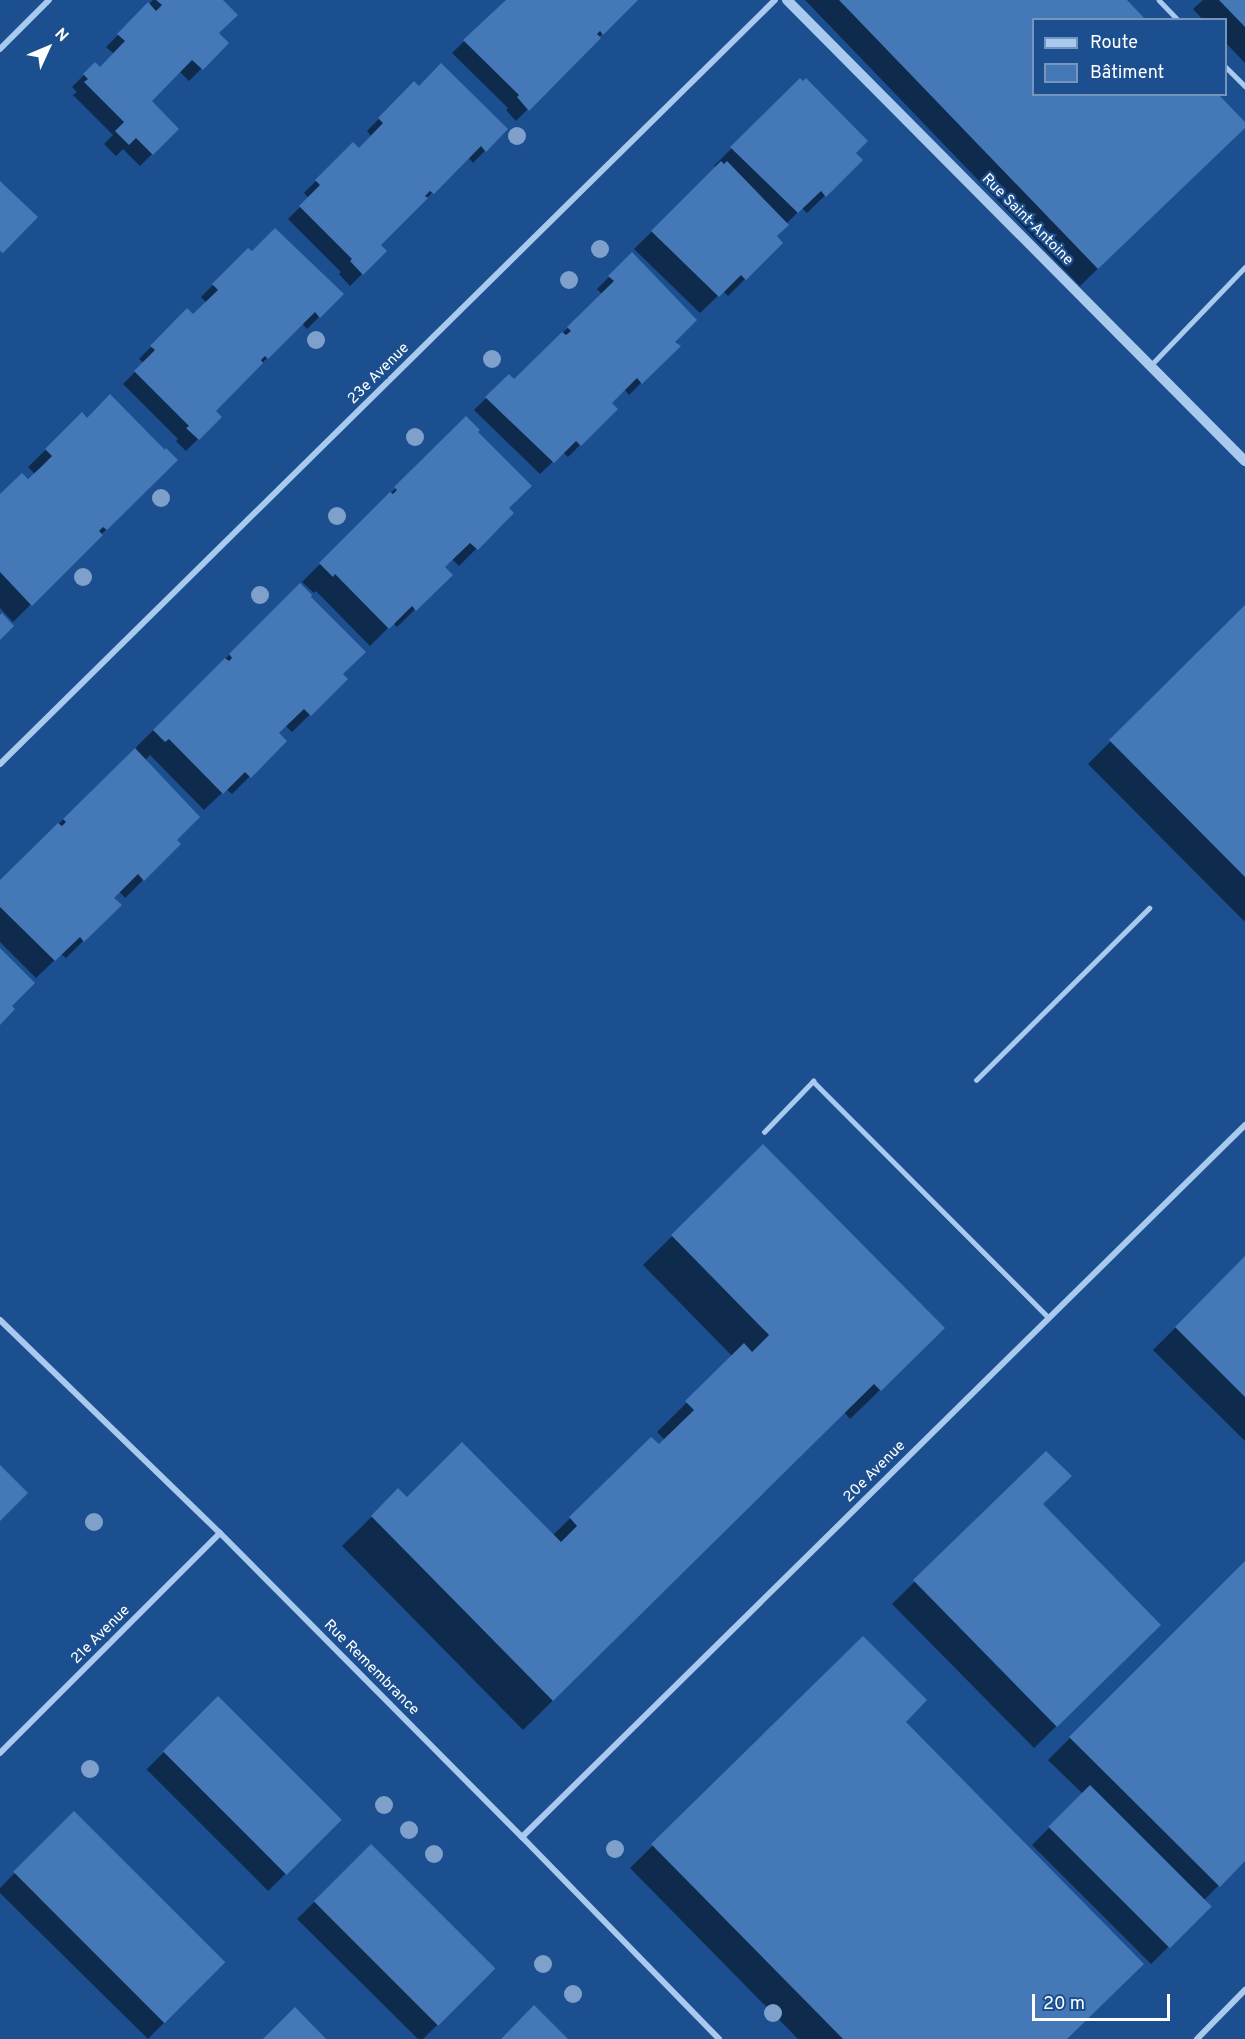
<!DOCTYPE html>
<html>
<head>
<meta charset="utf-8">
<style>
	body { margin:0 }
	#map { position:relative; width:1245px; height:2039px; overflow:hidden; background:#1b4f8f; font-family:Overpass,sans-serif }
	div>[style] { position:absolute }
	.shadow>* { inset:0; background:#0007; transform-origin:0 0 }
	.building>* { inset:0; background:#4478b7; transform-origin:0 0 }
	.service>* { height:4.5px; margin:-2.25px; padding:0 2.25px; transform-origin:2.25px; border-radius:2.25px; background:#a9c9ee }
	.minor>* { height:6px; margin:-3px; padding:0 3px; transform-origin:3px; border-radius:3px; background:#a9c9ee }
	.tertiary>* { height:10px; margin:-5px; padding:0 5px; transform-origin:5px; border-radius:5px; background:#a9c9ee }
	.trees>* { width:18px; height:18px; margin:-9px; border-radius:50%; background:#7ea0ca }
	span { translate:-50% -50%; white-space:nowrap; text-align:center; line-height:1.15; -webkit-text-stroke:4.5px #1b4f8f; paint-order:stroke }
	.street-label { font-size:15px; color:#fff }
	.legend { position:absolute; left:1032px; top:18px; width:195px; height:78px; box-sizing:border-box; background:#1b4f8f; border:2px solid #7695bc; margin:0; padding:8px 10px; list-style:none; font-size:18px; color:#fff }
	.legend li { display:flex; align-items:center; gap:12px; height:30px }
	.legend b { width:30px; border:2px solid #7695bc }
	.north { position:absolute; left:18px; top:18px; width:60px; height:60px; -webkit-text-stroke:4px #1b4f8f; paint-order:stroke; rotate:46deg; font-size:16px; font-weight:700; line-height:24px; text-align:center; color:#fff }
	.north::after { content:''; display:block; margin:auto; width:21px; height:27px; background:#fff; clip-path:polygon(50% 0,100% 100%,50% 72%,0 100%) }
	.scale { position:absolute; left:1032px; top:1994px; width:138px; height:27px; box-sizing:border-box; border:3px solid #fff; border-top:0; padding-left:8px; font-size:18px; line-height:21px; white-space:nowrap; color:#fff; -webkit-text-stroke:4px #1b4f8f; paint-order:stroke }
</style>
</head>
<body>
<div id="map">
	<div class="shadow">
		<div style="clip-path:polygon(153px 0,221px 0,217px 33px,227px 43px,189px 81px,179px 71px,150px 101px,177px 129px,140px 166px,123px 149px,116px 156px,104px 144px,113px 135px,73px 95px,77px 92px,72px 87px,95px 64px,100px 69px,114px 54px,106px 47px)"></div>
		<div style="clip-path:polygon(507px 0,636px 0,516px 121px,506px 110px,508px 108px,452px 53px)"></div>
		<div style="clip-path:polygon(805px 0,1125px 0,1034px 20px,1034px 94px,1245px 126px,1080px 286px)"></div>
		<div style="clip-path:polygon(1203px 0,1245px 0,1245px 63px,1226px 43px,1226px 20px,1203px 20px,1193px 9px)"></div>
		<div style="clip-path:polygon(800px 80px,861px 160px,807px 213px,802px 208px,786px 224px,775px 237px,781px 243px,728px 296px,723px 291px,700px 313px,634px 249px,716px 169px,714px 166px)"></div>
		<div style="clip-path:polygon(414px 83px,419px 88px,506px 129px,473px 163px,468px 157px,379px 245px,385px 251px,350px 286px,339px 274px,341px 272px,288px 219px,309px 198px,304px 193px,353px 144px,359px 150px,372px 137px,367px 131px)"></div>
		<div style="clip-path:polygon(248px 250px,342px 294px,307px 329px,302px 323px,214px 411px,220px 417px,186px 451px,176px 441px,178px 439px,123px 384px,144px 363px,139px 359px,187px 310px,193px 316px,207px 303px,201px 297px)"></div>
		<div style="clip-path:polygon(632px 254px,673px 342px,678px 346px,629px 395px,624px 389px,610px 403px,616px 409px,568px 457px,563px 452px,540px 474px,474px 410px,509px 376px,514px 381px,602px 294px,597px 289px)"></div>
		<div style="clip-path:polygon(82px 415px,86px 420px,165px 452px,176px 460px,13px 622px,0 608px,0 496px,35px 474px,28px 467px)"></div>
		<div style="clip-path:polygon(466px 418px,476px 432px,507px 509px,512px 513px,459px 566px,452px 559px,443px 567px,450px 575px,397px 627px,393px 623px,370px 646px,316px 591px,314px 593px,302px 582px)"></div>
		<div style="clip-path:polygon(300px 585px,341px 675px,346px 679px,292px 732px,286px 726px,278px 733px,285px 741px,232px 794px,226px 789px,204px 810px,150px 755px,145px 760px,175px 840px,179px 844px,125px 898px,119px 891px,112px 898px,119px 905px,66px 958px,61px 954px,36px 978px,0 942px,0 882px)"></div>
		<div style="clip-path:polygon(1245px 607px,1245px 920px,1244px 921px,1088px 764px)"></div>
		<div style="clip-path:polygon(763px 1146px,914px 1357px,850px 1419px,844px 1412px,523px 1730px,342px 1546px,398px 1491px,406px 1499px,552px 1536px,651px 1439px,659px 1446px,665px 1440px,657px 1432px,733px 1357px,643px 1265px)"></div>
		<div style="clip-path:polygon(1245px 1258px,1245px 1441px,1153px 1350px)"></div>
		<div style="clip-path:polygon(1046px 1453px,1041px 1504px,1159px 1625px,1034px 1748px,892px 1604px)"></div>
		<div style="clip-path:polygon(1245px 1563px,1245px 1859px,1204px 1900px,1210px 1906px,1151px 1964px,1032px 1845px,1083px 1794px,1048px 1760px)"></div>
		<div style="clip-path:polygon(863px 1638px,904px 1722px,1065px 2039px,798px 2039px,630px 1868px)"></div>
		<div style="left:218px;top:1698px;width:172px;height:101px;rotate:45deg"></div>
		<div style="clip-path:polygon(74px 1813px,224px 1962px,148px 2039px,0 1893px,0 1888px)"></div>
		<div style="clip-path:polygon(371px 1846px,493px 1969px,423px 2039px,418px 2039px,297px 1919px)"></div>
	</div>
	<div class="building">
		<div style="clip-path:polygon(156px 0,223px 0,238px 15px,219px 33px,229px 43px,203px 70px,192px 60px,152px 101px,179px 129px,153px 155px,136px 138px,129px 145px,115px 131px,124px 122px,84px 82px,88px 79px,83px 74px,95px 62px,100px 67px,121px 45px,125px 41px,117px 34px,148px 2px,156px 11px,162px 5px)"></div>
		<div style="clip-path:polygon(506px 0,638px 0,603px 35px,600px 31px,597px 34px,601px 38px,529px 111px,517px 97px,519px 95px,463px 40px)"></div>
		<div style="clip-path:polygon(839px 0,1127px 0,1146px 20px,1034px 20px,1034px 94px,1218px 94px,1245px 122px,1245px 128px,1098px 269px)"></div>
		<div style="clip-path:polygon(1219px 0,1245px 0,1245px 27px)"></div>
		<div style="clip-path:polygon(441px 63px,508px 129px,486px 152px,481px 146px,434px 194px,430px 191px,425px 196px,428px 198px,381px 245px,387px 251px,363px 275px,350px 261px,352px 259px,299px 206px,320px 185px,315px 180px,353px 142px,359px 148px,383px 123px,378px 118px,414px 81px,419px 86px)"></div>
		<div style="clip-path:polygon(800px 78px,803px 81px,806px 78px,868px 141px,856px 153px,863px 160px,826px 197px,821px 191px,798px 213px,730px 147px)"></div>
		<div style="clip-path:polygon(721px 161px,724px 164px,727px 161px,789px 225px,777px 236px,783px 243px,746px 280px,741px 275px,719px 297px,651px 231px)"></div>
		<div style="clip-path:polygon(0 181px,38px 217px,3px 253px,0 251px)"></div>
		<div style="clip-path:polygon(275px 228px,344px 294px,320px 318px,315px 312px,268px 359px,265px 356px,261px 360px,263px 363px,216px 411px,222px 417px,199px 440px,186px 428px,189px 426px,134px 371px,155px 350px,150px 346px,187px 308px,193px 314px,218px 290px,212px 284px,248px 248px,252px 251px)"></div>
		<div style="clip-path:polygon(632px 252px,697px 320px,675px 342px,681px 346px,642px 384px,637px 378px,612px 403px,618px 409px,581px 446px,576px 441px,554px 463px,485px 397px,509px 374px,514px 379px,562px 332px,566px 335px,571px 331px,567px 327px,614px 281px,608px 276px)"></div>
		<div style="clip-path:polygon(110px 394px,165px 450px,166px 448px,178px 460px,107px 530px,103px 527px,99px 531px,103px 535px,32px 606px,0 572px,0 494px,22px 473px,28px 479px,40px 468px,52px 456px,45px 449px,82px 412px,87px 418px)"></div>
		<div style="clip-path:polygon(466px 416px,480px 430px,478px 432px,532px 486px,509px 508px,514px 513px,478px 550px,470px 543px,445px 567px,453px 575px,416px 611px,412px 606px,389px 629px,335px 574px,333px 577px,319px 563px,390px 492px,393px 494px,397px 490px,394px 487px)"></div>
		<div style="clip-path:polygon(300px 583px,312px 595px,311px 597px,366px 652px,343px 674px,348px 679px,311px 716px,304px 709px,279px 733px,287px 741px,251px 778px,245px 772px,223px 794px,169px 739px,165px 742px,153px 730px,225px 658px,229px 661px,232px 658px,229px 654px)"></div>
		<div style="clip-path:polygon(1245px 605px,1245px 877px,1109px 740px)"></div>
		<div style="clip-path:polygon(2px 613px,14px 626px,0 640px,0 615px)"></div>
		<div style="clip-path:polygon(135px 748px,200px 817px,177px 840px,181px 844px,144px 881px,138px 874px,114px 898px,122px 905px,84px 942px,80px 937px,55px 961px,0 907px,0 880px,58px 823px,62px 826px,66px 822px,63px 819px)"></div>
		<div style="clip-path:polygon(0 948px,35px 983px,12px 1006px,15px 1009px,0 1025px)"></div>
		<div style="clip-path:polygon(763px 1144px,945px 1328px,881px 1391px,874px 1384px,553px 1701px,371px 1516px,398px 1488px,407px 1497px,462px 1442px,561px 1542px,577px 1526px,569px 1517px,651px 1437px,659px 1444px,694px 1410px,685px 1401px,744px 1343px,752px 1352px,769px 1335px,671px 1235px)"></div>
		<div style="clip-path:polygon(1245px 1256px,1245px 1397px,1175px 1327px)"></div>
		<div style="clip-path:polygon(1046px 1451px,1072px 1476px,1043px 1504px,1161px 1625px,1057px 1727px,913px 1580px)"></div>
		<div style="clip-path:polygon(0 1465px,28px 1493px,0 1521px)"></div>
		<div style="clip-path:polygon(1245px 1561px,1245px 1861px,1220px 1887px,1069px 1737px)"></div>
		<div style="clip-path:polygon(863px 1636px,927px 1700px,906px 1722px,1144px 1964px,1067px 2039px,843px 2039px,651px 1844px)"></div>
		<div style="left:218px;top:1696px;width:175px;height:78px;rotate:45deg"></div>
		<div style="left:1090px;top:1785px;width:172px;height:59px;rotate:45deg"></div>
		<div style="left:74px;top:1811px;width:214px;height:86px;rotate:45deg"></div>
		<div style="left:371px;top:1844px;width:176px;height:81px;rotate:45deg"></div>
		<div style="clip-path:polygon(534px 2005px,568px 2039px,501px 2039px)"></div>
		<div style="clip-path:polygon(295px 2007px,326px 2039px,263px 2039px)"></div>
	</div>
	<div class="service">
		<div style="left:1159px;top:0;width:28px;rotate:46deg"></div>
		<div style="left:1226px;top:67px;width:27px;rotate:45deg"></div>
		<div style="left:1150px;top:366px;width:137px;rotate:-46.2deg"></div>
		<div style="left:976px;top:1080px;width:244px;rotate:-44.8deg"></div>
		<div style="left:764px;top:1132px;width:71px;rotate:-46.1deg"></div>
		<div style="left:813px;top:1081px;width:334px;rotate:45.1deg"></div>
	</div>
	<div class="minor">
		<div style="left:0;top:49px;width:69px;rotate:-45deg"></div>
		<div style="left:0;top:764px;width:1088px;rotate:-44.59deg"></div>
		<div style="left:0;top:1320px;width:306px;rotate:44.1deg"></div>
		<div style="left:220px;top:1533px;width:429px;rotate:45.2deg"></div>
		<div style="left:522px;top:1837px;width:282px;rotate:45.7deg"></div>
		<div style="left:0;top:1753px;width:311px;rotate:-45deg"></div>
		<div style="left:522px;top:1837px;width:1015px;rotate:-44.56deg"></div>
		<div style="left:1197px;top:2039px;width:69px;rotate:-45.6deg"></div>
	</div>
	<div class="tertiary">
		<div style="left:787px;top:0;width:650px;rotate:45.19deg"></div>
	</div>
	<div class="trees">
		<div style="left:517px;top:136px"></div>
		<div style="left:600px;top:249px"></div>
		<div style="left:569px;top:280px"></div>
		<div style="left:316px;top:340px"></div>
		<div style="left:492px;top:359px"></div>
		<div style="left:415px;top:437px"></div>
		<div style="left:161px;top:498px"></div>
		<div style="left:337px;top:516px"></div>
		<div style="left:83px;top:577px"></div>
		<div style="left:260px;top:595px"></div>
		<div style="left:94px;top:1522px"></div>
		<div style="left:90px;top:1769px"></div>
		<div style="left:384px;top:1805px"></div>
		<div style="left:409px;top:1830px"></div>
		<div style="left:615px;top:1849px"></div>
		<div style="left:434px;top:1854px"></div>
		<div style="left:543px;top:1964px"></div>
		<div style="left:573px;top:1994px"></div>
		<div style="left:773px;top:2013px"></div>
	</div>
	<div class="street-label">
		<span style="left:1027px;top:220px;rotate:45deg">Rue Saint-Antoine</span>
		<span style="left:379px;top:374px;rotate:-45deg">23e Avenue</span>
		<span style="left:875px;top:1472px;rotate:-45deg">20e Avenue</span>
		<span style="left:101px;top:1635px;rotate:-45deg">21e Avenue</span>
		<span style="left:371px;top:1668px;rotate:45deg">Rue Remembrance</span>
	</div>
	<ul class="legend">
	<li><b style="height:8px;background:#a9c9ee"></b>Route</li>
	<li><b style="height:16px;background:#4478b7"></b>Bâtiment</li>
	</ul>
	<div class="north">N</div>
	<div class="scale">20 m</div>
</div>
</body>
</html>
